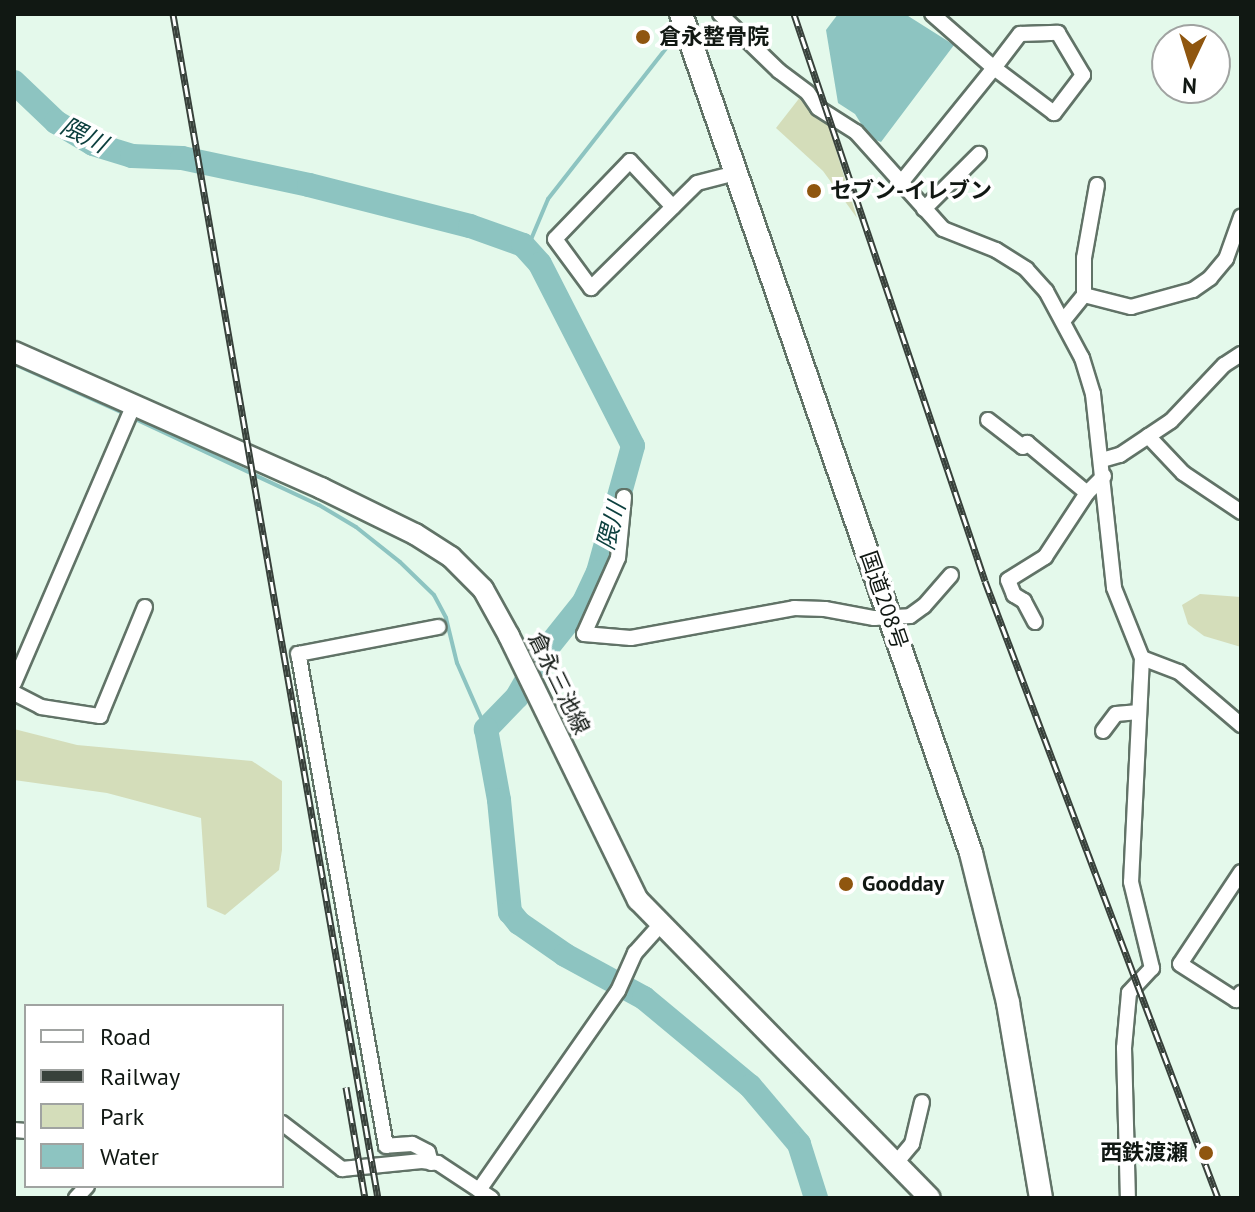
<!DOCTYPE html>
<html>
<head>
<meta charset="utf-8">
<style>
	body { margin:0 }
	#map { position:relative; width:1255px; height:1212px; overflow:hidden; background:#e4f9eb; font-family:"PT Sans","Noto Sans JP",sans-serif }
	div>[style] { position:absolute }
	.green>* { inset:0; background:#d4ddba }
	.water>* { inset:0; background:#8dc4c1 }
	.stream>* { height:4px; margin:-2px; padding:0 2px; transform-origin:2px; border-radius:2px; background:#8dc4c1 }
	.river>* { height:24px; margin:-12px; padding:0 12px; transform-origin:12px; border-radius:12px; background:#8dc4c1 }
	.roads { filter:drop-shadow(2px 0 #617367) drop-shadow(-2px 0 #617367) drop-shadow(0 2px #617367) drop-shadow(0 -2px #617367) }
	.minor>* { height:14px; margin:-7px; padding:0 7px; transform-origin:7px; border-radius:7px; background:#fff }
	.secondary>* { height:20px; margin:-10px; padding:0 10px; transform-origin:10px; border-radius:10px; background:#fff }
	.trunk>* { height:22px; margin:-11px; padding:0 11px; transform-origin:11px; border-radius:11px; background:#fff }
	.rail>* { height:7px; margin-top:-3.5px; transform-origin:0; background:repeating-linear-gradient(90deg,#fff 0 12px,#38413b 0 24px); box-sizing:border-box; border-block:2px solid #38413b }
	.dots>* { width:22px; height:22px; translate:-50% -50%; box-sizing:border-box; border:4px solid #fff; border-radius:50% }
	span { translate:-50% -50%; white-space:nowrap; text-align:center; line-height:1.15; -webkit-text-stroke:7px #fff; paint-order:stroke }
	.poi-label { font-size:22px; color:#111813; font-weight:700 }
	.left { translate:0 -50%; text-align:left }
	.right { translate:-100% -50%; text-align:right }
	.street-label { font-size:22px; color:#111813 }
	.water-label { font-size:24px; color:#0d403f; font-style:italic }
	.frame { position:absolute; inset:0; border:16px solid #111813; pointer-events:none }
	.legend { position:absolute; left:24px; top:1004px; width:260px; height:184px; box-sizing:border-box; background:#fff; border:2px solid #a0a3a1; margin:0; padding:10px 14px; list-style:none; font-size:24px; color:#111813 }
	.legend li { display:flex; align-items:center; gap:16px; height:40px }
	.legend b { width:40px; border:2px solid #a0a3a1 }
	.north { position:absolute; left:1151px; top:24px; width:80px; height:80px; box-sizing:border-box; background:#fff; border:2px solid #a0a3a1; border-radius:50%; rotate:184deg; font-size:22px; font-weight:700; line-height:32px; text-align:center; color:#111813 }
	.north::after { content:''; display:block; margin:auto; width:28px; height:36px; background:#8f560f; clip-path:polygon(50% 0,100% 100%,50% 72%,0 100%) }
</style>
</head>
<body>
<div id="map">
	<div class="green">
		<div style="clip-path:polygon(801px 96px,828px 124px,857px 218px,823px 171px,776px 128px)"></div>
		<div style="clip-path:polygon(1200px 594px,1241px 597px,1241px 647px,1204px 636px,1188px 624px,1182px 605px)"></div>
		<div style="clip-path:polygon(14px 729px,77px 745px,252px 761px,282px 781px,282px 850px,279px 870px,225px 915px,207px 907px,201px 818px,107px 793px,14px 780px)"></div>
	</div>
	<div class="water">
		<div style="clip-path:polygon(838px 14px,905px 14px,954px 45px,881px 142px,870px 138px,855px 114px,838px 103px,826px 30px)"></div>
	</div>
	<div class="stream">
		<div style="left:527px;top:249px;width:54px;rotate:-67.2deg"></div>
		<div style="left:548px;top:199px;width:207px;rotate:-51.9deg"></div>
		<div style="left:14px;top:364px;width:122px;rotate:24.2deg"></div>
		<div style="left:133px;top:418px;width:205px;rotate:25.1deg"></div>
		<div style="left:319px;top:505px;width:43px;rotate:30.7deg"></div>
		<div style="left:356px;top:527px;width:56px;rotate:38.5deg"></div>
		<div style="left:400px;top:562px;width:47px;rotate:44.1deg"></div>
		<div style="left:434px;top:595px;width:26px;rotate:62deg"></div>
		<div style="left:446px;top:618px;width:46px;rotate:76.3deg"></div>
		<div style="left:457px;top:663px;width:72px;rotate:66.3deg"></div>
	</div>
	<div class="river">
		<div style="left:14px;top:82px;width:58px;rotate:43.6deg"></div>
		<div style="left:56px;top:122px;width:43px;rotate:30.7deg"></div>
		<div style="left:93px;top:144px;width:41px;rotate:17.1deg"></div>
		<div style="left:132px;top:156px;width:50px;rotate:2.3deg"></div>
		<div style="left:182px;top:158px;width:130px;rotate:12deg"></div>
		<div style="left:309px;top:185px;width:166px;rotate:14.3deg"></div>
		<div style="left:470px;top:226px;width:56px;rotate:19.7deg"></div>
		<div style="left:523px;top:245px;width:25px;rotate:48deg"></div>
		<div style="left:540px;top:264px;width:204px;rotate:62.9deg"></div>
		<div style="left:633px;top:446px;width:131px;rotate:105.5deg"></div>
		<div style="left:598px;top:572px;width:33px;rotate:115deg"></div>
		<div style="left:584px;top:602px;width:70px;rotate:128.7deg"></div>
		<div style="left:540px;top:657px;width:46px;rotate:119.9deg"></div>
		<div style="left:517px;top:697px;width:45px;rotate:134.1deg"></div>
		<div style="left:486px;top:729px;width:72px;rotate:79.6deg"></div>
		<div style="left:499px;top:800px;width:113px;rotate:84.4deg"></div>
		<div style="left:510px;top:912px;width:14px;rotate:51deg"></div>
		<div style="left:519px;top:923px;width:56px;rotate:34.8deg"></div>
		<div style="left:565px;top:955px;width:90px;rotate:28.6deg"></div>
		<div style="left:644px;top:998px;width:138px;rotate:39.7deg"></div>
		<div style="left:750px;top:1086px;width:76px;rotate:49.8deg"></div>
		<div style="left:799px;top:1144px;width:57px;rotate:72.5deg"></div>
	</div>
	<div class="roads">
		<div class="minor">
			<div style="left:720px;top:14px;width:82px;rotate:44deg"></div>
			<div style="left:779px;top:71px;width:36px;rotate:37deg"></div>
			<div style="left:808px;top:93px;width:18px;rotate:56deg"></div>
			<div style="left:818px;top:108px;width:45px;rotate:32.3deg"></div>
			<div style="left:856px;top:132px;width:130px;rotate:48.1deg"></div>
			<div style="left:943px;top:229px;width:57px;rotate:21.6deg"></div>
			<div style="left:996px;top:250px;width:36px;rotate:32deg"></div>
			<div style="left:1026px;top:269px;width:30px;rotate:48deg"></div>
			<div style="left:1046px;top:291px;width:76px;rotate:61.8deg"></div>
			<div style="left:1082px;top:358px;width:38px;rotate:73deg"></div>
			<div style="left:1093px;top:394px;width:195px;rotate:83.8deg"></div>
			<div style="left:1114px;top:588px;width:75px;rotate:68.2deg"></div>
			<div style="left:1142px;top:658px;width:224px;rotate:92.8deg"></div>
			<div style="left:1131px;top:882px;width:89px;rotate:76.3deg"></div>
			<div style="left:1152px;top:968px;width:34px;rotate:133deg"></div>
			<div style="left:1129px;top:993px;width:55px;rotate:95.2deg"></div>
			<div style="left:1124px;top:1048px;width:150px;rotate:88.5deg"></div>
			<div style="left:900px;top:184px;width:149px;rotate:-51deg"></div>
			<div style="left:994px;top:68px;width:43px;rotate:-52.6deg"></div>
			<div style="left:1020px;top:34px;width:38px;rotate:-2deg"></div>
			<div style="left:1058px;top:33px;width:49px;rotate:59.2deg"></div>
			<div style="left:1083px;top:75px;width:48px;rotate:127.3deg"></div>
			<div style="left:1054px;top:113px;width:75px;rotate:-143.1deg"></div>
			<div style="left:994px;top:68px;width:82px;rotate:-138.9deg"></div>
			<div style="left:1097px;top:185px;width:74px;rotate:100.1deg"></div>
			<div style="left:1084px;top:258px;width:37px;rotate:90deg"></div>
			<div style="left:1084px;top:295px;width:49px;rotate:14.3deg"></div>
			<div style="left:1131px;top:307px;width:64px;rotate:-15.3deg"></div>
			<div style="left:1193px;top:290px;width:21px;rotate:-35deg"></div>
			<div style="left:1210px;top:278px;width:25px;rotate:-50deg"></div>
			<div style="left:1226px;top:259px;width:45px;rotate:-70.3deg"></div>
			<div style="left:673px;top:207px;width:63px;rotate:-133.1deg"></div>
			<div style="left:630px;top:161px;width:108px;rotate:133.9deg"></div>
			<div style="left:555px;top:239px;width:61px;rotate:53.7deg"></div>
			<div style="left:591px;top:288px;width:149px;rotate:-44.7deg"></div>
			<div style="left:697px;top:183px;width:40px;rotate:-14.4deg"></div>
			<div style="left:924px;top:209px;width:78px;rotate:-45deg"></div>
			<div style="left:1063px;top:321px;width:33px;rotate:-51deg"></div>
			<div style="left:988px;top:420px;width:44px;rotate:37.6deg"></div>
			<div style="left:1023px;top:447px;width:6px;rotate:-45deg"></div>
			<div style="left:1027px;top:443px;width:78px;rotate:39.8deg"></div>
			<div style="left:1148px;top:436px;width:51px;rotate:46.6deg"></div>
			<div style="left:1183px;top:473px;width:70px;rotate:33.9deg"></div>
			<div style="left:1102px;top:460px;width:19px;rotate:-16deg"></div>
			<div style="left:1120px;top:455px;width:61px;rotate:-33.7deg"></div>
			<div style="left:1171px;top:421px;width:77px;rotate:-46.6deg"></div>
			<div style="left:1224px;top:365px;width:20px;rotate:-33deg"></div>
			<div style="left:624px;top:497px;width:61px;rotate:95.6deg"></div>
			<div style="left:618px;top:558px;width:83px;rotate:114.1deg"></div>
			<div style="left:584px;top:634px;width:47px;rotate:4.9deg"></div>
			<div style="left:631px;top:638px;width:166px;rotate:-10.4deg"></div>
			<div style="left:794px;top:608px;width:31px;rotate:2deg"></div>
			<div style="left:825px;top:609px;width:50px;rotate:10.4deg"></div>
			<div style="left:874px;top:618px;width:36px;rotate:-3deg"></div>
			<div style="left:910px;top:616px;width:17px;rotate:-36deg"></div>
			<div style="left:924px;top:606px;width:41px;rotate:-48.9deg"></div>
			<div style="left:1035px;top:622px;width:24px;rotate:-118deg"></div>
			<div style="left:1024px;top:601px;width:12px;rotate:-149deg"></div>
			<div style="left:1014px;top:595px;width:16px;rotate:-112deg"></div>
			<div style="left:1008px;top:580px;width:44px;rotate:-31.9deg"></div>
			<div style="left:1045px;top:557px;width:77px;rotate:-56.7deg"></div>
			<div style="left:1087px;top:493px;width:24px;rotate:-45deg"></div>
			<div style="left:1142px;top:658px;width:40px;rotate:21deg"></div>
			<div style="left:1179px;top:672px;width:82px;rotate:40.5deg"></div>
			<div style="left:14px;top:683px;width:304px;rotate:-66.7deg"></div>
			<div style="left:14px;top:693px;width:30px;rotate:27deg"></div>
			<div style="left:41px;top:707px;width:60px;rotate:8.7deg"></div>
			<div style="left:100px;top:716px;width:118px;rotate:-67.6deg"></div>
			<div style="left:1103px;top:731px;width:21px;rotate:-53deg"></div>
			<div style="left:1116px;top:714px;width:23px;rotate:-5deg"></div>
			<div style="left:1241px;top:872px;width:110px;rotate:123.5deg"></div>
			<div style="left:1180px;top:964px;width:67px;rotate:32.7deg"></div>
			<div style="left:1236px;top:1000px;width:9px;rotate:-54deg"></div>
			<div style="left:282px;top:1123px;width:76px;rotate:37.5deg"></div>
			<div style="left:342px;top:1169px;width:80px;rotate:-5.7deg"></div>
			<div style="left:422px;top:1161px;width:16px;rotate:7deg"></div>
			<div style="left:438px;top:1163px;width:64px;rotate:33.4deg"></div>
			<div style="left:14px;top:1130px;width:12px;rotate:5deg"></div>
			<div style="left:431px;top:1163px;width:11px;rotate:-105deg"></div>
			<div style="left:428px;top:1152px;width:18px;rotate:-153deg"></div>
			<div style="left:412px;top:1144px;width:26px;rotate:176deg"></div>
			<div style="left:386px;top:1146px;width:500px;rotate:-100.1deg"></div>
			<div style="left:298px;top:654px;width:143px;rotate:-10.9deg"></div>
			<div style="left:896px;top:1163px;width:25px;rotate:-50deg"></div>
			<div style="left:912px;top:1144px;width:43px;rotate:-76.6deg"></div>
			<div style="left:479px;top:1190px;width:243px;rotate:-55.1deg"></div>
			<div style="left:618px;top:991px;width:42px;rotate:-65.9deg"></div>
			<div style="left:635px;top:953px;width:38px;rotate:-48deg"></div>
			<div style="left:76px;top:1198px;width:16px;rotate:-47deg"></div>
		</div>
		<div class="secondary">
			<div style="left:14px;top:352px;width:336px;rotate:23.9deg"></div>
			<div style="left:321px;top:488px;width:105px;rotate:26.1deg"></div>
			<div style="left:415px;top:534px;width:43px;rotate:32.6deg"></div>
			<div style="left:451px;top:557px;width:45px;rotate:45deg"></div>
			<div style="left:483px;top:589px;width:54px;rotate:61deg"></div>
			<div style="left:509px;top:636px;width:294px;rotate:64deg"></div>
			<div style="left:638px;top:900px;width:417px;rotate:45.6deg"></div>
		</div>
		<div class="trunk">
			<div style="left:681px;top:14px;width:888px;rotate:70.93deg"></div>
			<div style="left:971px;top:853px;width:154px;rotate:76.1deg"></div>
			<div style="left:1008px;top:1003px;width:198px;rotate:80.4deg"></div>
		</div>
	</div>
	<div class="rail">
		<div style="left:173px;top:14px;width:1202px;rotate:80.18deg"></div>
		<div style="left:794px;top:14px;width:598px;rotate:71.38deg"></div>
		<div style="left:985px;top:581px;width:660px;rotate:69.31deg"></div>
		<div style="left:346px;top:1087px;width:113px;rotate:80.3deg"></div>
	</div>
	<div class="dots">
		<div style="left:643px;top:37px;background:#8f560f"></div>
		<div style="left:814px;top:191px;background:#8f560f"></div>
		<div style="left:846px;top:884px;background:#8f560f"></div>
		<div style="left:1206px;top:1153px;background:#8f560f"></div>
	</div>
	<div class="poi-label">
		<span class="left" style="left:659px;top:37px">倉永整骨院</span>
		<span class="left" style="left:830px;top:191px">セブン-イレブン</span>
		<span class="left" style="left:862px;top:884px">Goodday</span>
		<span class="right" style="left:1188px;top:1153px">西鉄渡瀬</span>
	</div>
	<div class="street-label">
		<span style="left:884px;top:600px;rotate:71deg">国道208号</span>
		<span style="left:559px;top:683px;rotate:64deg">倉永三池線</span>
	</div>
	<div class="water-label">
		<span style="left:84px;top:135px;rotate:27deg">隈川</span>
		<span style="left:611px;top:526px;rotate:-75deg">隈川</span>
	</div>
	<div class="frame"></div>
	<ul class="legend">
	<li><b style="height:10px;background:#fff"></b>Road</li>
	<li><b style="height:10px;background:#38413b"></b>Railway</li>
	<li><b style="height:22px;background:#d4ddba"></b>Park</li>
	<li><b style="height:22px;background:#8dc4c1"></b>Water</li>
	</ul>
	<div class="north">N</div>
</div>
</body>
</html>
